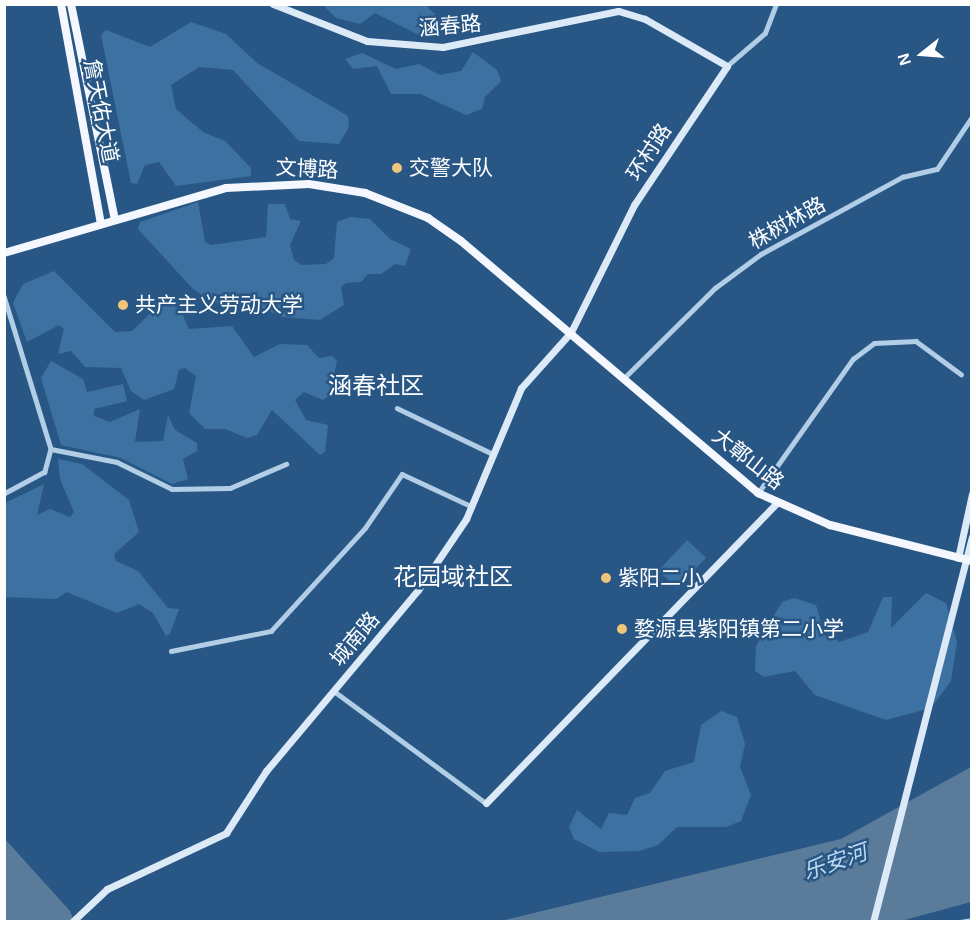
<!DOCTYPE html>
<html>
<head>
<meta charset="utf-8">
<style>
	body { margin:0 }
	#map { position:relative; width:976px; height:926px; overflow:hidden; background:#285785; font-family:Helvetica,"Noto Sans SC",sans-serif }
	div>[style] { position:absolute }
	.green>* { inset:0; background:#3d71a1; transform-origin:0 0 }
	.water>* { inset:0; background:#5b7b9a }
	.street>* { height:4.5px; margin:-2.25px; padding:0 2.25px; transform-origin:2.25px; border-radius:2.25px; background:#b2cee7 }
	.secondary>* { height:7px; margin:-3.5px; padding:0 3.5px; transform-origin:3.5px; border-radius:3.5px; background:#dce9f7 }
	.primary>* { height:8px; margin:-4px; padding:0 4px; transform-origin:4px; border-radius:4px; background:#f4f8fe }
	.dots>* { width:16px; height:16px; translate:-50% -50%; box-sizing:border-box; border:3px solid #285785; border-radius:50% }
	span { translate:-50% -50%; white-space:nowrap; text-align:center; line-height:1.15; -webkit-text-stroke:5px #285785; paint-order:stroke }
	.street-label { font-size:21px; color:#fff }
	.poi-label { font-size:21px; color:#fff }
	.left { translate:0 -50%; text-align:left }
	.water-label { font-size:22px; color:#bed8ef; font-style:italic }
	.quarter-label { font-size:24px; color:#fff }
	.frame { position:absolute; inset:0; border:6px solid #fff; pointer-events:none }
	.north { position:absolute; left:892px; top:24px; width:60px; height:60px; -webkit-text-stroke:4px #285785; paint-order:stroke; rotate:253deg; font-size:16px; font-weight:700; line-height:24px; text-align:center; color:#fff }
	.north::after { content:''; display:block; margin:auto; width:21px; height:27px; background:#fff; clip-path:polygon(50% 0,100% 100%,50% 72%,0 100%) }
</style>
</head>
<body>
<div id="map">
	<div class="green">
		<div style="clip-path:polygon(323px 5px,426px 5px,442px 22px,430px 34px,419px 35px,375px 13px,360px 24px,336px 18px)"></div>
		<div style="clip-path:polygon(191px 22px,226px 34px,257px 63px,348px 116px,349px 127px,339px 144px,299px 141px,233px 70px,199px 67px,171px 85px,176px 109px,203px 132px,225px 141px,251px 168px,251px 176px,176px 186px,159px 162px,145px 165px,137px 184px,131px 183px,101px 35px,106px 30px,150px 47px)"></div>
		<div style="clip-path:polygon(473px 52px,497px 70px,501px 81px,485px 97px,482px 109px,466px 115px,420px 94px,391px 94px,377px 66px,353px 69px,345px 59px,362px 53px,396px 69px,419px 64px,440px 75px,461px 71px)"></div>
		<div style="clip-path:polygon(198px 202px,205px 242px,211px 245px,266px 237px,268px 204px,285px 204px,290px 219px,301px 221px,290px 245px,294px 260px,302px 265px,326px 264px,334px 258px,337px 222px,350px 217px,370px 219px,390px 239px,411px 249px,405px 266px,395px 264px,381px 274px,368px 274px,361px 282px,346px 283px,341px 287px,344px 305px,320px 320px,283px 317px,250px 303px,213px 303px,193px 289px,138px 229px,140px 222px)"></div>
		<div style="clip-path:polygon(54px 271px,115px 332px,132px 331px,158px 306px,171px 305px,180px 309px,189px 329px,232px 326px,254px 357px,280px 344px,307px 345px,319px 358px,332px 356px,337px 361px,329px 396px,323px 400px,304px 392px,295px 400px,306px 420px,328px 425px,325px 452px,320px 455px,272px 410px,257px 435px,247px 438px,225px 429px,205px 429px,189px 413px,196px 376px,185px 368px,179px 370px,174px 389px,144px 400px,131px 391px,121px 368px,85px 367px,71px 351px,58px 354px,64px 329px,59px 325px,27px 342px,13px 303px,23px 284px)"></div>
		<div style="clip-path:polygon(51px 361px,83px 379px,87px 392px,123px 384px,127px 401px,94px 409px,94px 416px,110px 422px,140px 409px,135px 442px,163px 441px,168px 415px,175px 430px,197px 443px,197px 451px,183px 459px,188px 479px,172px 484px,121px 458px,61px 445px,41px 378px)"></div>
		<div style="clip-path:polygon(58px 459px,82px 464px,129px 500px,139px 532px,114px 554px,116px 561px,138px 571px,168px 608px,179px 609px,170px 634px,166px 636px,153px 613px,139px 604px,117px 613px,67px 592px,56px 599px,5px 597px,5px 503px,44px 484px,37px 515px,50px 509px,70px 517px,74px 512px,60px 479px)"></div>
		<div style="left:687px;top:540px;width:26px;height:42px;rotate:43deg"></div>
		<div style="clip-path:polygon(926px 593px,946px 603px,957px 642px,951px 681px,931px 708px,886px 720px,815px 695px,795px 671px,764px 677px,755px 671px,756px 646px,782px 602px,794px 598px,816px 605px,823px 630px,839px 642px,868px 632px,883px 597px,892px 597px,891px 628px)"></div>
		<div style="clip-path:polygon(721px 711px,737px 717px,745px 744px,740px 767px,751px 795px,741px 821px,726px 827px,677px 827px,658px 845px,639px 851px,599px 852px,574px 839px,569px 827px,577px 810px,601px 829px,609px 813px,627px 815px,635px 798px,650px 793px,665px 771px,694px 762px,701px 725px)"></div>
	</div>
	<div class="water">
		<div style="clip-path:polygon(971px 767px,971px 902px,897px 922px,497px 922px,841px 839px)"></div>
		<div style="clip-path:polygon(4px 838px,70px 911px,74px 921px,5px 921px)"></div>
	</div>
	<div class="street">
		<div style="left:727px;top:66px;width:50px;rotate:-41deg"></div>
		<div style="left:765px;top:33px;width:31px;rotate:-69deg"></div>
		<div style="left:4px;top:296px;width:160px;rotate:72.9deg"></div>
		<div style="left:51px;top:449px;width:24px;rotate:105deg"></div>
		<div style="left:45px;top:472px;width:47px;rotate:151.8deg"></div>
		<div style="left:624px;top:378px;width:128px;rotate:-44.7deg"></div>
		<div style="left:715px;top:288px;width:57px;rotate:-36.5deg"></div>
		<div style="left:761px;top:254px;width:161px;rotate:-28.6deg"></div>
		<div style="left:902px;top:177px;width:36px;rotate:-13deg"></div>
		<div style="left:937px;top:169px;width:63px;rotate:-56.1deg"></div>
		<div style="left:397px;top:408px;width:104px;rotate:25.6deg"></div>
		<div style="left:51px;top:449px;width:67px;rotate:11.1deg"></div>
		<div style="left:117px;top:462px;width:61px;rotate:26.1deg"></div>
		<div style="left:172px;top:489px;width:58px;rotate:-1deg"></div>
		<div style="left:230px;top:488px;width:61px;rotate:-23.2deg"></div>
		<div style="left:758px;top:493px;width:164px;rotate:-54.7deg"></div>
		<div style="left:853px;top:359px;width:26px;rotate:-37deg"></div>
		<div style="left:874px;top:343px;width:42px;rotate:-2.7deg"></div>
		<div style="left:916px;top:341px;width:56px;rotate:36.3deg"></div>
		<div style="left:171px;top:651px;width:102px;rotate:-11.3deg"></div>
		<div style="left:271px;top:631px;width:139px;rotate:-47.6deg"></div>
		<div style="left:365px;top:528px;width:65px;rotate:-55.6deg"></div>
		<div style="left:402px;top:474px;width:76px;rotate:24.9deg"></div>
		<div style="left:334px;top:691px;width:189px;rotate:36.4deg"></div>
		<div style="left:960px;top:922px;width:12px;rotate:-9deg"></div>
	</div>
	<div class="secondary">
		<div style="left:958px;top:558px;width:66px;rotate:-77.7deg"></div>
		<div style="left:486px;top:803px;width:417px;rotate:-45.9deg"></div>
		<div style="left:72px;top:922px;width:48px;rotate:-43.3deg"></div>
		<div style="left:107px;top:889px;width:132px;rotate:-25.2deg"></div>
		<div style="left:226px;top:833px;width:74px;rotate:-57.2deg"></div>
		<div style="left:266px;top:771px;width:236px;rotate:-50deg"></div>
		<div style="left:418px;top:590px;width:86px;rotate:-55.9deg"></div>
		<div style="left:466px;top:519px;width:142px;rotate:-67.2deg"></div>
		<div style="left:521px;top:388px;width:75px;rotate:-48.2deg"></div>
		<div style="left:571px;top:332px;width:142px;rotate:-63.6deg"></div>
		<div style="left:634px;top:205px;width:167px;rotate:-56.2deg"></div>
		<div style="left:727px;top:66px;width:95px;rotate:-150.2deg"></div>
		<div style="left:645px;top:19px;width:28px;rotate:-163deg"></div>
		<div style="left:618px;top:11px;width:179px;rotate:168.4deg"></div>
		<div style="left:443px;top:47px;width:76px;rotate:-175.5deg"></div>
		<div style="left:367px;top:41px;width:101px;rotate:-158.5deg"></div>
		<div style="left:873px;top:922px;width:398px;rotate:-75.6deg"></div>
	</div>
	<div class="primary">
		<div style="left:61px;top:4px;width:224px;rotate:79.7deg"></div>
		<div style="left:71px;top:4px;width:220px;rotate:78.5deg"></div>
		<div style="left:4px;top:253px;width:231px;rotate:-16.3deg"></div>
		<div style="left:226px;top:188px;width:83px;rotate:-2.8deg"></div>
		<div style="left:309px;top:184px;width:57px;rotate:9.1deg"></div>
		<div style="left:365px;top:193px;width:68px;rotate:21.6deg"></div>
		<div style="left:428px;top:218px;width:40px;rotate:34.9deg"></div>
		<div style="left:461px;top:241px;width:390px;rotate:40.3deg"></div>
		<div style="left:758px;top:493px;width:79px;rotate:24deg"></div>
		<div style="left:830px;top:525px;width:146px;rotate:14.2deg"></div>
	</div>
	<div class="dots">
		<div style="left:397px;top:168px;background:#efc579"></div>
		<div style="left:123px;top:305px;background:#efc579"></div>
		<div style="left:606px;top:578px;background:#efc579"></div>
		<div style="left:622px;top:629px;background:#efc579"></div>
	</div>
	<div class="street-label">
		<span style="left:450px;top:26px;rotate:-5deg">涵春路</span>
		<span style="left:101px;top:111px;rotate:79deg">詹天佑大道</span>
		<span style="left:649px;top:152px;rotate:-57deg">环村路</span>
		<span style="left:307px;top:169px;rotate:3deg">文博路</span>
		<span style="left:787px;top:223px;rotate:-29deg">株树林路</span>
		<span style="left:748px;top:459px;rotate:38deg">大鄣山路</span>
		<span style="left:355px;top:639px;rotate:-50deg">城南路</span>
	</div>
	<div class="poi-label">
		<span class="left" style="left:409px;top:168px">交警大队</span>
		<span class="left" style="left:135px;top:305px">共产主义劳动大学</span>
		<span class="left" style="left:618px;top:578px">紫阳二小</span>
		<span class="left" style="left:634px;top:629px">婺源县紫阳镇第二小学</span>
	</div>
	<div class="water-label">
		<span style="left:835px;top:862px;rotate:-19deg">乐安河</span>
	</div>
	<div class="quarter-label">
		<span style="left:376px;top:386px">涵春社区</span>
		<span style="left:453px;top:577px">花园域社区</span>
	</div>
	<div class="frame"></div>
	<div class="north">N</div>
</div>
</body>
</html>
